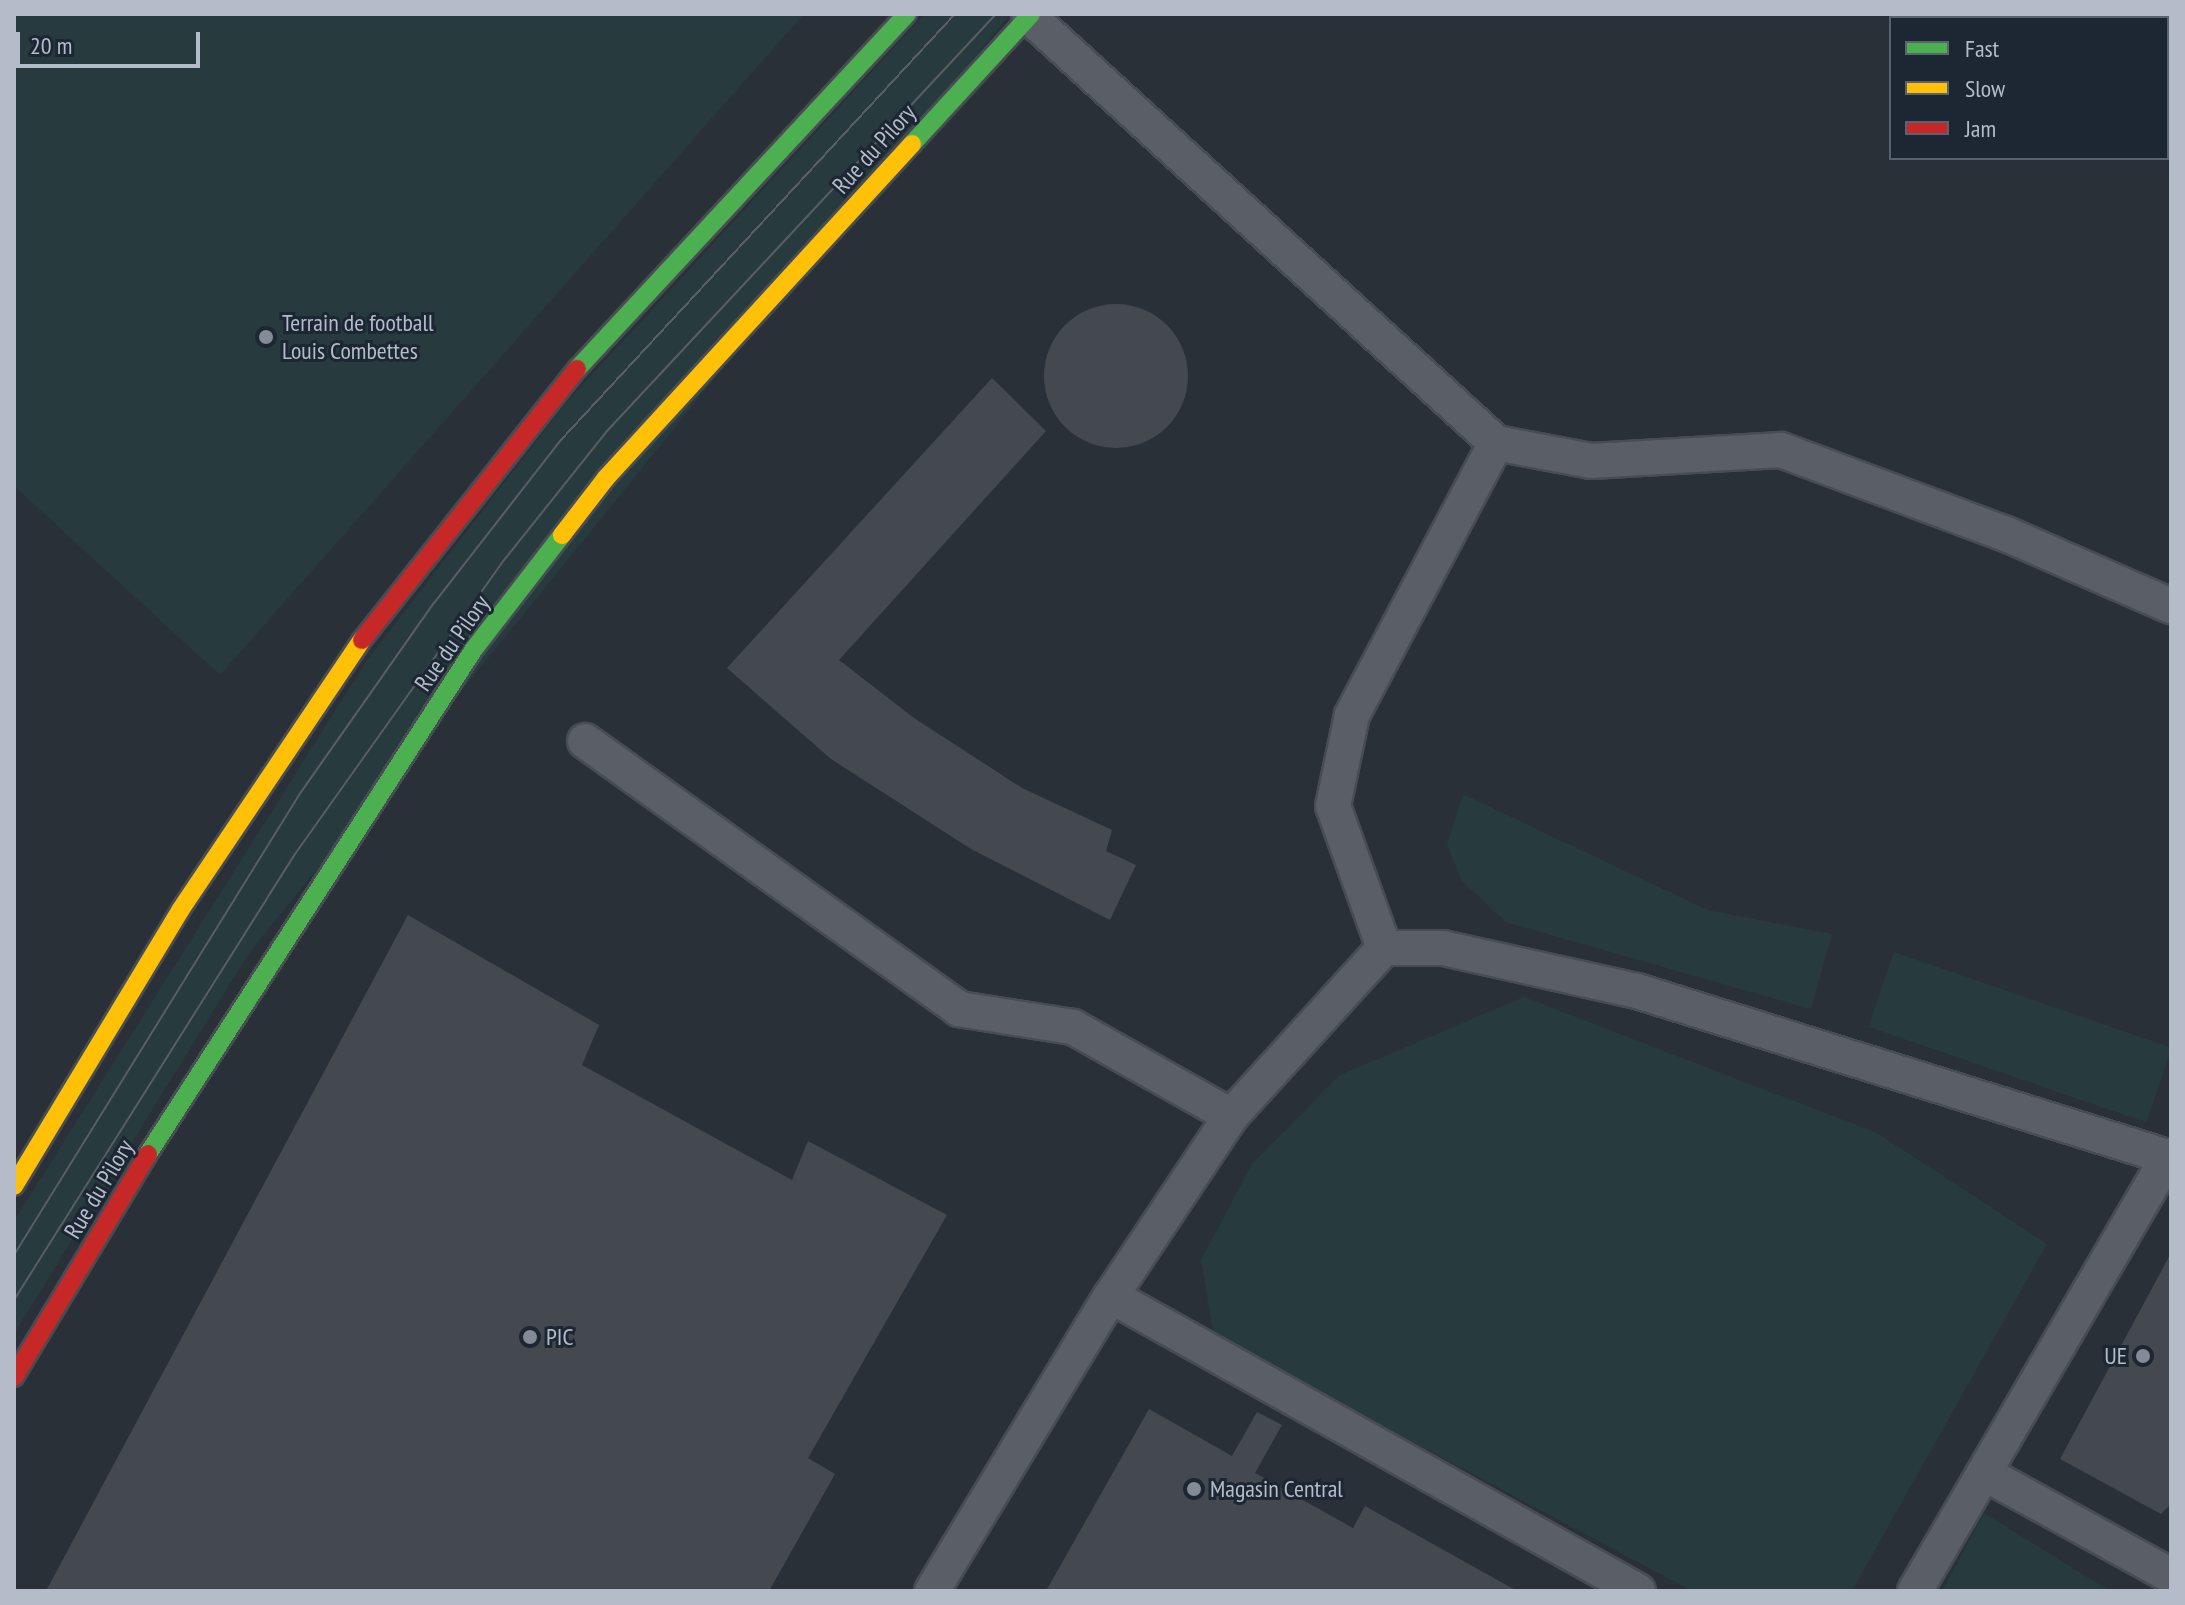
<!DOCTYPE html>
<html>
<head>
<meta charset="utf-8">
<style>
	body { margin:0 }
	#map { position:relative; width:2185px; height:1605px; overflow:hidden; background:#2a3038; font-family:"PT Sans Narrow",sans-serif }
	div>[style] { position:absolute }
	.green>* { inset:0; background:#273a3e; transform-origin:0 0 }
	.building>* { inset:0; background:#444950 }
	.round { border-radius:50% }
	.roads { filter:drop-shadow(2px 0 #484c53) drop-shadow(-2px 0 #484c53) drop-shadow(0 2px #484c53) drop-shadow(0 -2px #484c53) }
	.lane>* { height:34px; margin:-17px; padding:0 17px; transform-origin:17px; border-radius:17px; background:#5a5e66 }
	.fast>* { height:18px; margin:-9px; padding:0 9px; transform-origin:9px; border-radius:9px; background:#4caf50 }
	.slow>* { height:18px; margin:-9px; padding:0 9px; transform-origin:9px; border-radius:9px; background:#ffc107 }
	.jam>* { height:18px; margin:-9px; padding:0 9px; transform-origin:9px; border-radius:9px; background:#c62828 }
	.tram>* { height:2px; margin:-1px; padding:0 1px; transform-origin:1px; border-radius:1px; background:#595d64 }
	.dots>* { width:22px; height:22px; translate:-50% -50%; box-sizing:border-box; border:4px solid #1d2633; border-radius:50% }
	span { translate:-50% -50%; white-space:nowrap; text-align:center; line-height:1.15; -webkit-text-stroke:6px #1d2633; paint-order:stroke }
	.street-label { font-size:24px; color:#b4bcc9 }
	.poi-label { font-size:24px; color:#b4bcc9 }
	.left { translate:0 -50%; text-align:left }
	.right { translate:-100% -50%; text-align:right }
	.frame { position:absolute; inset:0; border:16px solid #b4bcc9; pointer-events:none }
	.legend { position:absolute; left:1889px; top:16px; width:280px; height:144px; box-sizing:border-box; background:#1d2633; border:2px solid #59626f; margin:0; padding:10px 14px; list-style:none; font-size:24px; color:#b4bcc9 }
	.legend li { display:flex; align-items:center; gap:16px; height:40px }
	.legend b { width:40px; border:2px solid #59626f }
	.scale { position:absolute; left:16px; top:32px; width:184px; height:36px; box-sizing:border-box; border:4px solid #b4bcc9; border-top:0; padding-left:10px; font-size:24px; line-height:28px; white-space:nowrap; color:#b4bcc9; -webkit-text-stroke:6px #1d2633; paint-order:stroke }
</style>
</head>
<body>
<div id="map">
	<div class="green">
		<div style="clip-path:polygon(14px 14px,804px 14px,220px 675px,14px 486px)"></div>
		<div style="clip-path:polygon(925px 14px,1010px 14px,249px 953px,14px 1334px,14px 1221px,367px 660px,565px 404px)"></div>
		<div style="clip-path:polygon(1463px 794px,1707px 910px,1832px 934px,1811px 1009px,1506px 922px,1462px 881px,1447px 845px)"></div>
		<div style="left:1894px;top:952px;width:294px;height:79px;rotate:19deg"></div>
		<div style="clip-path:polygon(1524px 997px,1877px 1133px,2047px 1244px,1853px 1589px,1692px 1591px,1214px 1336px,1201px 1260px,1252px 1164px,1340px 1075px)"></div>
		<div style="clip-path:polygon(1984px 1513px,2110px 1591px,1942px 1591px)"></div>
	</div>
	<div class="building">
		<div class="round" style="left:1044px;top:304px;width:144px;height:144px"></div>
		<div style="clip-path:polygon(992px 378px,1046px 431px,839px 660px,914px 718px,1022px 788px,1112px 830px,1106px 851px,1136px 865px,1110px 920px,971px 849px,831px 759px,727px 668px)"></div>
		<div style="clip-path:polygon(408px 915px,599px 1025px,582px 1065px,792px 1180px,808px 1141px,947px 1215px,808px 1458px,835px 1474px,769px 1591px,46px 1591px)"></div>
		<div style="clip-path:polygon(2171px 1253px,2171px 1504px,2161px 1514px,2060px 1459px)"></div>
		<div style="clip-path:polygon(1149px 1409px,1232px 1456px,1257px 1412px,1282px 1425px,1255px 1473px,1353px 1528px,1365px 1506px,1517px 1591px,1046px 1591px)"></div>
	</div>
	<div class="roads">
		<div class="lane">
			<div style="left:1029px;top:16px;width:633px;rotate:42.44deg"></div>
			<div style="left:1496px;top:443px;width:97px;rotate:10.7deg"></div>
			<div style="left:1591px;top:461px;width:190px;rotate:-3.3deg"></div>
			<div style="left:1781px;top:450px;width:240px;rotate:20.5deg"></div>
			<div style="left:2006px;top:534px;width:180px;rotate:23.6deg"></div>
			<div style="left:1496px;top:443px;width:308px;rotate:117.9deg"></div>
			<div style="left:1352px;top:715px;width:93px;rotate:101.8deg"></div>
			<div style="left:1333px;top:806px;width:151px;rotate:70.2deg"></div>
			<div style="left:1384px;top:948px;width:59px"></div>
			<div style="left:1443px;top:948px;width:199px;rotate:12.5deg"></div>
			<div style="left:1637px;top:991px;width:560px;rotate:17.37deg"></div>
			<div style="left:585px;top:741px;width:460px;rotate:35.6deg"></div>
			<div style="left:959px;top:1009px;width:115px;rotate:9deg"></div>
			<div style="left:1073px;top:1027px;width:181px;rotate:29.4deg"></div>
			<div style="left:1111px;top:1296px;width:604px;rotate:29.24deg"></div>
			<div style="left:1984px;top:1473px;width:213px;rotate:28.8deg"></div>
			<div style="left:932px;top:1591px;width:345px;rotate:-58.8deg"></div>
			<div style="left:1111px;top:1296px;width:216px;rotate:-56.3deg"></div>
			<div style="left:1231px;top:1116px;width:227px;rotate:-47.7deg"></div>
			<div style="left:1915px;top:1591px;width:502px;rotate:-59.76deg"></div>
		</div>
		<div class="fast">
			<div style="left:912px;top:144px;width:176px;rotate:-47.5deg"></div>
			<div style="left:577px;top:369px;width:485px;rotate:-47.1deg"></div>
			<div style="left:148px;top:1154px;width:601px;rotate:-57.16deg"></div>
			<div style="left:474px;top:649px;width:144px;rotate:-52.3deg"></div>
		</div>
		<div class="slow">
			<div style="left:562px;top:535px;width:72px;rotate:-52.3deg"></div>
			<div style="left:606px;top:478px;width:453px;rotate:-47.5deg"></div>
			<div style="left:14px;top:1186px;width:323px;rotate:-58.9deg"></div>
			<div style="left:181px;top:909px;width:324px;rotate:-56.1deg"></div>
		</div>
		<div class="jam">
			<div style="left:362px;top:640px;width:346px;rotate:-51.6deg"></div>
			<div style="left:14px;top:1377px;width:260px;rotate:-59deg"></div>
		</div>
	</div>
	<div class="tram">
		<div style="left:14px;top:1255px;width:545px;rotate:-58.21deg"></div>
		<div style="left:301px;top:792px;width:231px;rotate:-54.9deg"></div>
		<div style="left:434px;top:603px;width:205px;rotate:-52.1deg"></div>
		<div style="left:560px;top:441px;width:582px;rotate:-47.23deg"></div>
		<div style="left:14px;top:1300px;width:527px;rotate:-57.79deg"></div>
		<div style="left:295px;top:854px;width:361px;rotate:-54.6deg"></div>
		<div style="left:504px;top:560px;width:165px;rotate:-51.4deg"></div>
		<div style="left:607px;top:431px;width:570px;rotate:-46.99deg"></div>
	</div>
	<div class="dots">
		<div style="left:266px;top:337px;background:#848b96"></div>
		<div style="left:530px;top:1337px;background:#848b96"></div>
		<div style="left:2143px;top:1356px;background:#848b96"></div>
		<div style="left:1194px;top:1489px;background:#848b96"></div>
	</div>
	<div class="street-label">
		<span style="left:874px;top:149px;rotate:-48deg">Rue du Pilory</span>
		<span style="left:452px;top:643px;rotate:-55deg">Rue du Pilory</span>
		<span style="left:99px;top:1189px;rotate:-59deg">Rue du Pilory</span>
	</div>
	<div class="poi-label">
		<span class="left" style="left:282px;top:337px">Terrain de football<br>Louis Combettes</span>
		<span class="left" style="left:546px;top:1337px">PIC</span>
		<span class="right" style="left:2127px;top:1356px">UE</span>
		<span class="left" style="left:1210px;top:1489px">Magasin Central</span>
	</div>
	<div class="frame"></div>
	<ul class="legend">
	<li><b style="height:10px;background:#4caf50"></b>Fast</li>
	<li><b style="height:10px;background:#ffc107"></b>Slow</li>
	<li><b style="height:10px;background:#c62828"></b>Jam</li>
	</ul>
	<div class="scale">20 m</div>
</div>
</body>
</html>
